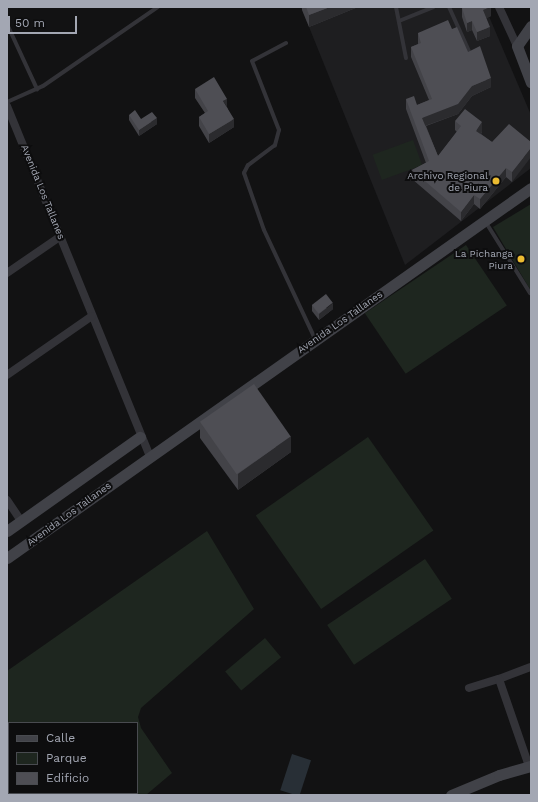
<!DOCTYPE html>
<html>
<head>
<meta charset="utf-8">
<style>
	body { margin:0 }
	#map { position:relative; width:538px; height:802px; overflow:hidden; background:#121213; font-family:"Work Sans",sans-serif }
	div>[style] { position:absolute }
	.built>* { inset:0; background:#1e1e20 }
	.green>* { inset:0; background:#1e261f; transform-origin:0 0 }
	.water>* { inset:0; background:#282f36; transform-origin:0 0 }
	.lane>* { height:4px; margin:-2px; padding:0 2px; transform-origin:2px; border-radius:2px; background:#333338 }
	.street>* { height:8px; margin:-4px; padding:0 4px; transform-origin:4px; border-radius:4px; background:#333338 }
	.secondary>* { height:11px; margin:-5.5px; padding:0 5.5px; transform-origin:5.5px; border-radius:5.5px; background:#414248 }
	.wall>* { inset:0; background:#434348 }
	.shaded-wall>* { inset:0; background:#2b2b2e }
	.building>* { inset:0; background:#4e4e54; transform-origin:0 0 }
	.dots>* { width:11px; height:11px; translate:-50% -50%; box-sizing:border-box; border:2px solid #0d0d0e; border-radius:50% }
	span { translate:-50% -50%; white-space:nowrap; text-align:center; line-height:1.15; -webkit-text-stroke:4px #0d0d0e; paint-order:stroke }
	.poi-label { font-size:10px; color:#a3a7b3 }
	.right { translate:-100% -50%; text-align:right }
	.street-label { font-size:10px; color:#a3a7b3 }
	.frame { position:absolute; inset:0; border:8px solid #a3a7b3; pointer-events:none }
	.legend { position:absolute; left:8px; top:722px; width:130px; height:72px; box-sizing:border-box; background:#0d0d0e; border:1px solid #494b50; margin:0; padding:5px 7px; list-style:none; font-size:12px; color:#a3a7b3 }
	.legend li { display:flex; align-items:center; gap:8px; height:20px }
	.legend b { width:20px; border:1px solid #494b50 }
	.scale { position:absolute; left:8px; top:16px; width:69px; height:18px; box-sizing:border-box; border:2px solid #a3a7b3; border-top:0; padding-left:5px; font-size:12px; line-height:14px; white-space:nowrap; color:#a3a7b3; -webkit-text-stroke:3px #0d0d0e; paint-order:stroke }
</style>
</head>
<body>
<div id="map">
	<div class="built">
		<div style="clip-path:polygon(301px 7px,485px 7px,531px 115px,531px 168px,405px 265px)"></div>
	</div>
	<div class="green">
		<div style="left:413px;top:140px;width:27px;height:43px;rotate:70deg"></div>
		<div style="clip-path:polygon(531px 204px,531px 291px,493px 227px)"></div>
		<div style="left:466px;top:245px;width:73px;height:122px;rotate:56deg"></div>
		<div style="left:368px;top:437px;width:114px;height:137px;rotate:55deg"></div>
		<div style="clip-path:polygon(evenodd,207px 531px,254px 609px,141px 708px,138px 717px,141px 728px,172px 773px,146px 795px,7px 795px,7px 671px,207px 531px,9px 723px,137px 723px,137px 793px,9px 793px,9px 723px)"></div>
		<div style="left:425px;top:559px;width:48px;height:118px;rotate:56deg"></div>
		<div style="left:265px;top:638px;width:25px;height:52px;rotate:50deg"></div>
	</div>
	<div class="water">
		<div style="left:292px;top:754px;width:20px;height:38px;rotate:18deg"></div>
	</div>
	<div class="lane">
		<div style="left:396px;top:7px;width:52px;rotate:78.9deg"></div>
		<div style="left:449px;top:7px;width:48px;rotate:65.6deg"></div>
		<div style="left:399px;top:21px;width:37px;rotate:-22deg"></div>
		<div style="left:7px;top:24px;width:72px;rotate:65.2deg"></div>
		<div style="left:286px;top:43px;width:38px;rotate:152deg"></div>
		<div style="left:252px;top:61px;width:74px;rotate:68.6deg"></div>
		<div style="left:279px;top:130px;width:16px;rotate:105deg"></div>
		<div style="left:275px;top:145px;width:34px;rotate:143deg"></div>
		<div style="left:248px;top:165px;width:9px;rotate:117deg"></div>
		<div style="left:244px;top:173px;width:60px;rotate:70.7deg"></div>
		<div style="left:264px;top:230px;width:120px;rotate:64.9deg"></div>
		<div style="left:7px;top:102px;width:39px;rotate:-24deg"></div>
		<div style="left:43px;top:86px;width:140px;rotate:-34.5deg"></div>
		<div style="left:485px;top:221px;width:85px;rotate:58deg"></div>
	</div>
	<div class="street">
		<div style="left:499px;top:7px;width:43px;rotate:65.2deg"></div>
		<div style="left:7px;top:106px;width:378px;rotate:67.8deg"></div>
		<div style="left:7px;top:273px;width:65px;rotate:-34.4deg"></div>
		<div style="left:7px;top:375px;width:103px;rotate:-34.8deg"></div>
		<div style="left:7px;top:500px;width:25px;rotate:56deg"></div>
		<div style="left:499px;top:679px;width:33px;rotate:-21deg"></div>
		<div style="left:469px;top:688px;width:31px;rotate:-17deg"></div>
		<div style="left:499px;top:679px;width:92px;rotate:71deg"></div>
	</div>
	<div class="secondary">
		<div style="left:531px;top:26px;width:24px;rotate:125deg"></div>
		<div style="left:517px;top:46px;width:39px;rotate:69deg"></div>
		<div style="left:7px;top:531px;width:163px;rotate:-35.3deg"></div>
		<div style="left:7px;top:558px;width:641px;rotate:-35.23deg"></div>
		<div style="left:451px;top:795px;width:52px;rotate:-22.6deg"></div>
		<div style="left:499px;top:775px;width:33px;rotate:-16deg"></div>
	</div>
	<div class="wall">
		<div style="clip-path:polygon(302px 7px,358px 7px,309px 27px,302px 10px)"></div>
		<div style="clip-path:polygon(462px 8px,491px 16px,486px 18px,490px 36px,477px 41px,472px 30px,467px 32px,462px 17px)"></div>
		<div style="clip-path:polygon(452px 29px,468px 52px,491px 87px,472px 96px,458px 114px,426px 126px,438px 156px,457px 132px,455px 130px,455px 121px,482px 132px,481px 134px,492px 142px,531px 142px,512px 182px,506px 177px,480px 209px,474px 204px,461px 221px,412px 179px,412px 170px,426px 163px,406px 109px,406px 99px,417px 105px,429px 100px,411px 57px,411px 47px,418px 44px,418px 33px)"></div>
		<div style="clip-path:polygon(195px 89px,227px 107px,234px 127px,209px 143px,199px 126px,199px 117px,205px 113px,195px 98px)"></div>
		<div style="clip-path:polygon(129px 115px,141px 119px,157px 124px,139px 136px,129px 120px)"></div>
		<div style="clip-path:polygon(312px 305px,333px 309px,319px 320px,312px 311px)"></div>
		<div style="clip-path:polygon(200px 422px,291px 452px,238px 490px,200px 438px)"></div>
	</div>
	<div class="shaded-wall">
		<div style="clip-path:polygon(330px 7px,358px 7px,309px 27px,309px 15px)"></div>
		<div style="clip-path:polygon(491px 7px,491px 16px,483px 20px,483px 10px)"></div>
		<div style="clip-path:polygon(472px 21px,472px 30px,467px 32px,467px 23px)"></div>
		<div style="clip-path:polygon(490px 27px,490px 36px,477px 41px,477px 32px)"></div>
		<div style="clip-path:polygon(491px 78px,491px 87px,472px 96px,458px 114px,422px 127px,422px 118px,472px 86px)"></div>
		<div style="clip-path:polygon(227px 99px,227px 107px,223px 101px)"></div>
		<div style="clip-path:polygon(157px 118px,157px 124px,139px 136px,139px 130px)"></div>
		<div style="clip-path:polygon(234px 119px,234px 127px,209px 143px,209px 134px)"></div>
		<div style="clip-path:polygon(482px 122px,482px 132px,476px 140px,476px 131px)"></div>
		<div style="clip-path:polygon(531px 148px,531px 157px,512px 182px,512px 172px)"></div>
		<div style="clip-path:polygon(506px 168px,506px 177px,480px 209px,480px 199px)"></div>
		<div style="clip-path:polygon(474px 195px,474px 204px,461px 221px,461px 212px)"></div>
		<div style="clip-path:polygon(333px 303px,333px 309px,319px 320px,319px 314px)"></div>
		<div style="clip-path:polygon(291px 436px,291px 452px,238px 490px,238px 474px)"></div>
	</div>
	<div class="building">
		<div style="clip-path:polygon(306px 7px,330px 7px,309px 15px)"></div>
		<div style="clip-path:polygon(464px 7px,491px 7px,483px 10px,490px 27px,477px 32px,472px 21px,467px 23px,462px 8px)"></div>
		<div style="clip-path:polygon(448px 20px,452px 29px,457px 27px,468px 52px,480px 46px,491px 78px,472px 86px,458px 104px,422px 118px,438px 156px,461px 126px,455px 121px,465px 109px,482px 122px,476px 131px,492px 142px,509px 124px,531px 142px,531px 148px,512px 172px,506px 168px,480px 199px,474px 195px,461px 212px,412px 170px,429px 161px,406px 99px,414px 96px,417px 105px,432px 99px,411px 47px,421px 43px,418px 33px)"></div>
		<div style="clip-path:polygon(214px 77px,227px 99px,223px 101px,234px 119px,209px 134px,199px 117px,208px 111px,195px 89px)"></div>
		<div style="clip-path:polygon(135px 110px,141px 119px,152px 112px,157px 118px,139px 130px,129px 115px)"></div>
		<div style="left:326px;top:294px;width:11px;height:18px;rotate:52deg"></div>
		<div style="left:254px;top:384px;width:64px;height:66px;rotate:55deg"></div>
	</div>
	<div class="dots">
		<div style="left:496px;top:181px;background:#ebbb31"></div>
		<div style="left:521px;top:259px;background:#ebbb31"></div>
	</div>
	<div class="poi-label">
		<span class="right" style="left:488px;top:181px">Archivo Regional<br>de Piura</span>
		<span class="right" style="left:513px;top:259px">La Pichanga<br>Piura</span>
	</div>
	<div class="street-label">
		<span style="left:43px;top:192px;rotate:68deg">Avenida Los Tallanes</span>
		<span style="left:340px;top:322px;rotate:-35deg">Avenida Los Tallanes</span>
		<span style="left:69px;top:514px;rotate:-36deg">Avenida Los Tallanes</span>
	</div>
	<div class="frame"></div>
	<ul class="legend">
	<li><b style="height:5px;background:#414248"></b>Calle</li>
	<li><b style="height:11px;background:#1e261f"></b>Parque</li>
	<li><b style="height:11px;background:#4e4e54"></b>Edificio</li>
	</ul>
	<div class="scale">50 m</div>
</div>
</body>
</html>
